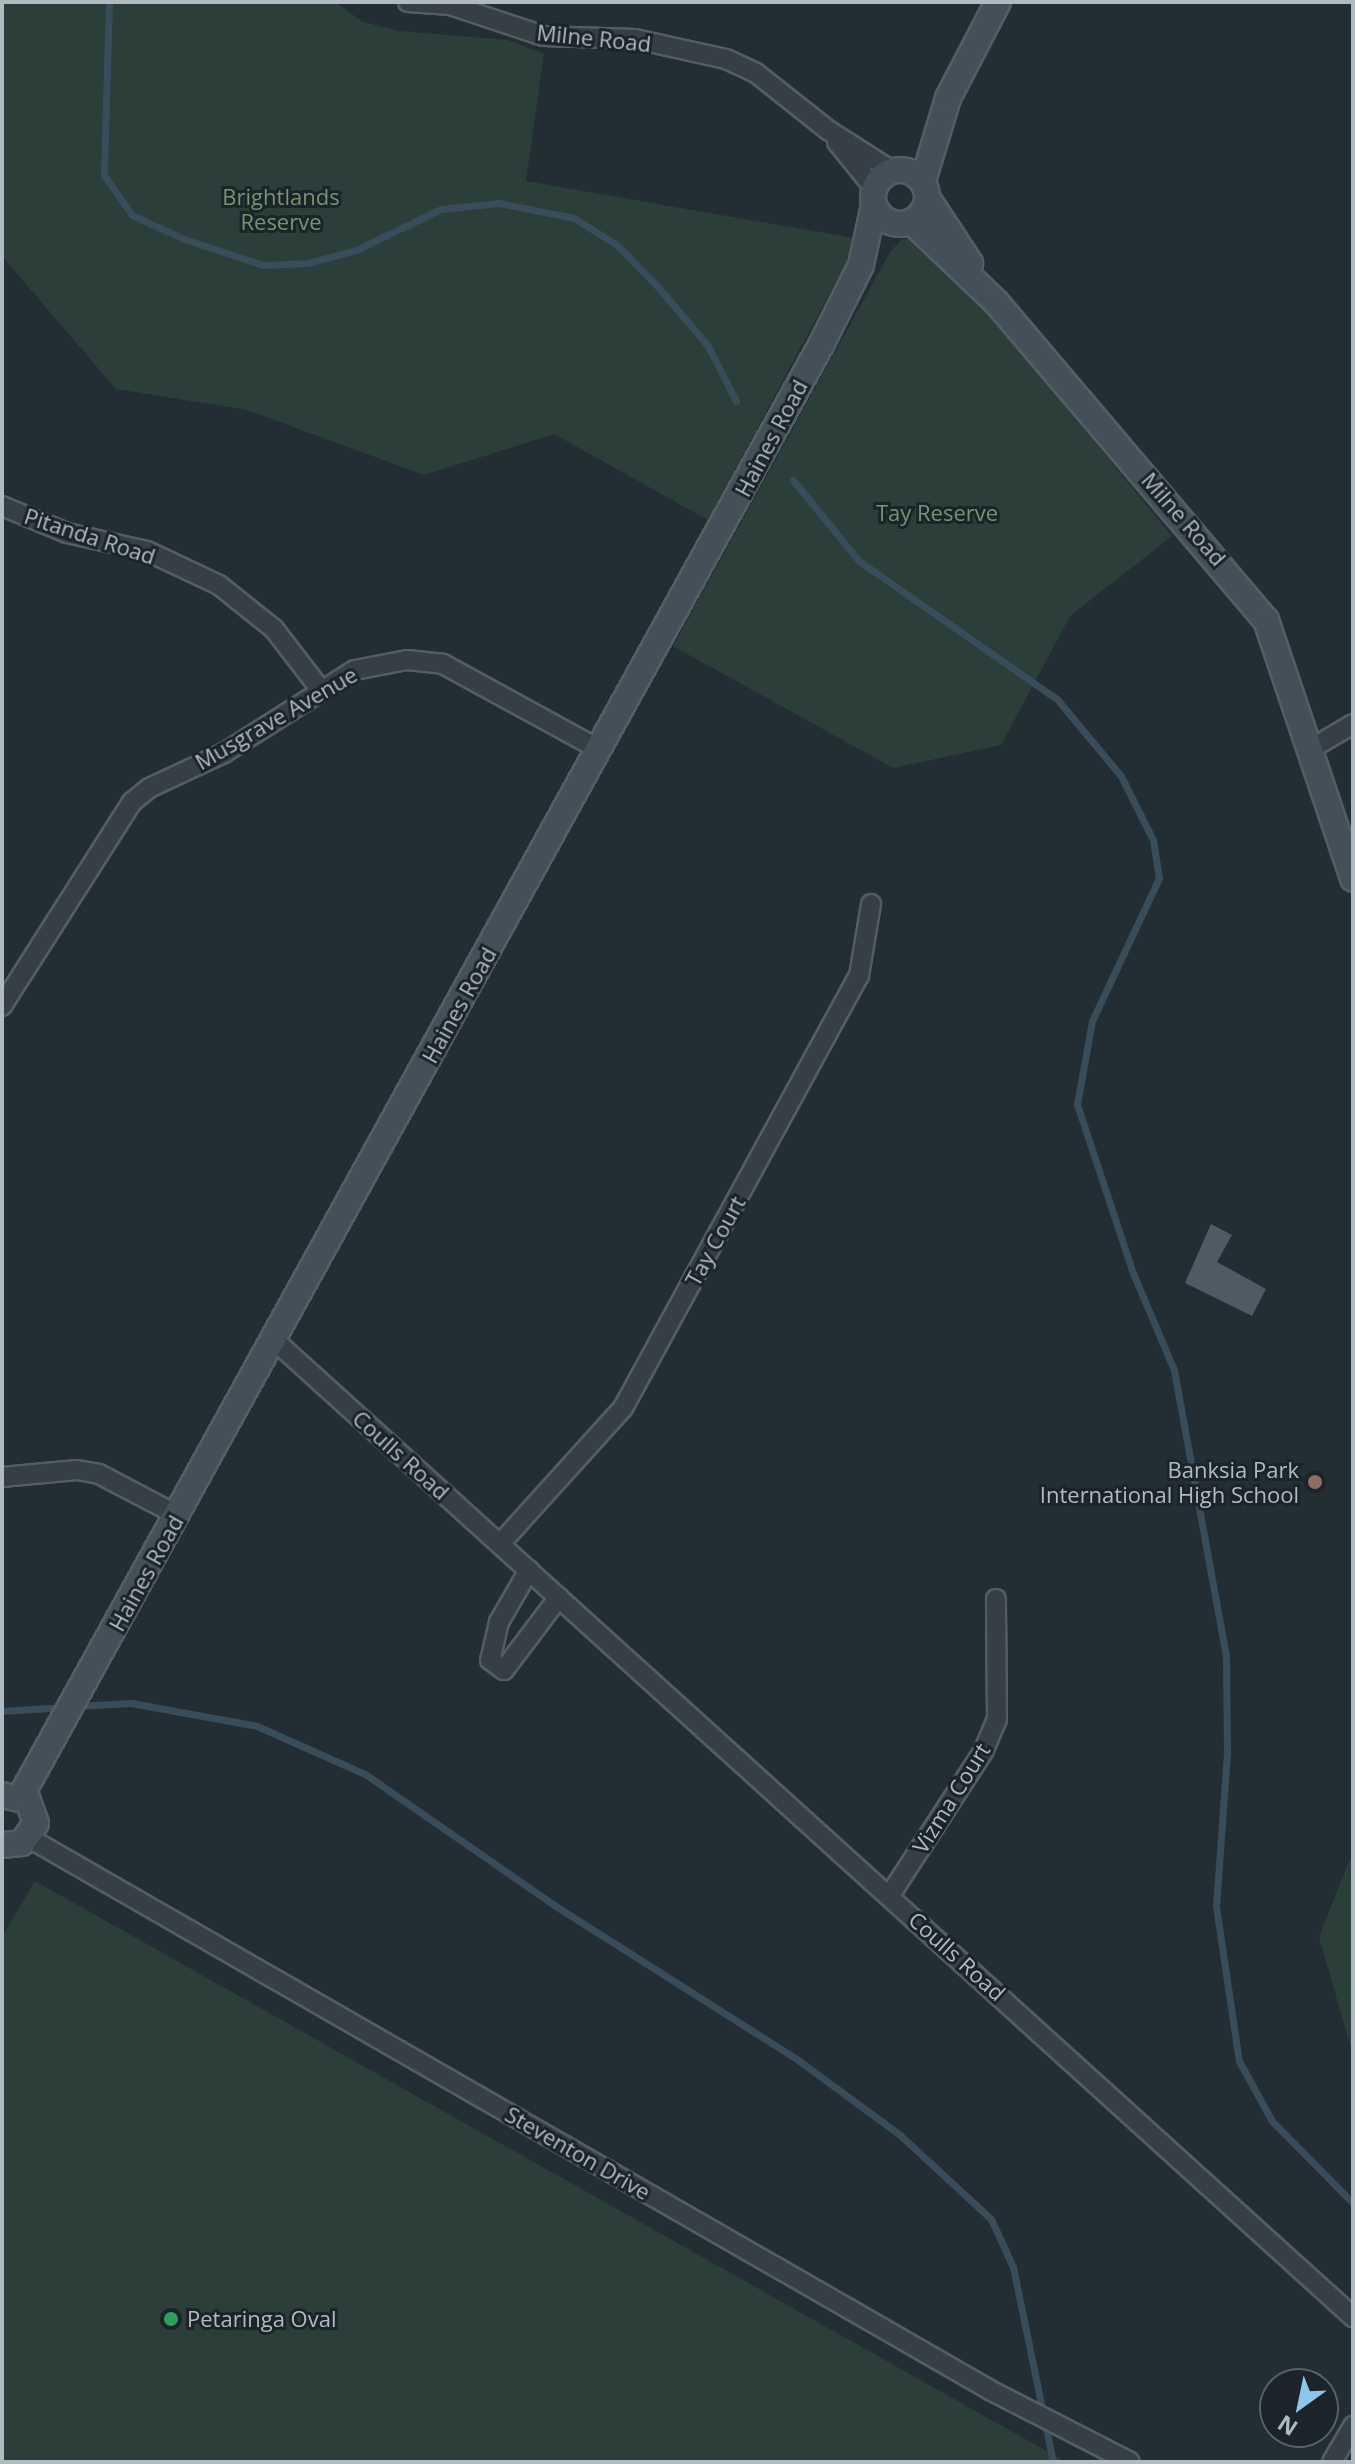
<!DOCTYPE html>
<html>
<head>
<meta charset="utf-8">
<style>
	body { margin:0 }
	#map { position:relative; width:1355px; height:2464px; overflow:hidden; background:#232e34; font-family:"Open Sans",sans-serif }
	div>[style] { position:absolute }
	.green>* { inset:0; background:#2b3e39 }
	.stream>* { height:7px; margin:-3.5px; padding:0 3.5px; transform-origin:3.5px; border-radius:3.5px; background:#384d59 }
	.building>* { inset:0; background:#4e5b62 }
	.roads { filter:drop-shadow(2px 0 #535d63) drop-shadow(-2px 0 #535d63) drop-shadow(0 2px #535d63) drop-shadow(0 -2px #535d63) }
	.minor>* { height:18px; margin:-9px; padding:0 9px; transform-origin:9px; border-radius:9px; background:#363f45 }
	.secondary>* { height:24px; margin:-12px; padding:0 12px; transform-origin:12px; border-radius:12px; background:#445057 }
	.secondary>.ring { margin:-12px; padding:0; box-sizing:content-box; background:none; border:24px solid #445057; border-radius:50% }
	.dots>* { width:22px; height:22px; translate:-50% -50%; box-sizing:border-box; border:4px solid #1b2429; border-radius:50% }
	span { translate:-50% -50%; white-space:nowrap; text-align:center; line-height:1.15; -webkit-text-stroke:6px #1b2429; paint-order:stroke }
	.street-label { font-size:22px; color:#b0bbc1 }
	.park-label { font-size:22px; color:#729572 }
	.poi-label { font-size:22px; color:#b0bbc1 }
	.right { translate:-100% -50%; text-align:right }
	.left { translate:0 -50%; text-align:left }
	.frame { position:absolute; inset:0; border:4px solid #b0bbc1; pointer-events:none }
	.north { position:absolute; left:1259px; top:2368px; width:80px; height:80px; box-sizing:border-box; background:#1b2429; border:2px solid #576066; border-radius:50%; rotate:213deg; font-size:22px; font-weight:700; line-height:32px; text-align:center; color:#b0bbc1 }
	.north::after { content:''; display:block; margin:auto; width:28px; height:36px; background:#8ec6e9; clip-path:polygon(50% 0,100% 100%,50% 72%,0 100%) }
</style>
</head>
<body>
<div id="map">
	<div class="green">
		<div style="clip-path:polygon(2px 2px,335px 2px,363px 22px,399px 31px,508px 40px,544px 54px,526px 181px,859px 239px,708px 520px,554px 434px,424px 475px,247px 410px,116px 389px,2px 256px)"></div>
		<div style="clip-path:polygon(919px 238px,934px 247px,1172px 536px,1070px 616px,1001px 745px,893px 768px,673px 646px,890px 252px,902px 239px)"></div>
		<div style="clip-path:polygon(1353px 1851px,1353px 2055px,1319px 1937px)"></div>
		<div style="clip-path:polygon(35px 1881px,1066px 2462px,2px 2462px,2px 1937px)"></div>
	</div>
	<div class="stream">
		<div style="left:109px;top:2px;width:173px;rotate:91.7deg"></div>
		<div style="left:104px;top:175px;width:49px;rotate:55deg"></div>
		<div style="left:132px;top:215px;width:57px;rotate:24.8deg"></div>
		<div style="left:184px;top:239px;width:83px;rotate:18.2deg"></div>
		<div style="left:263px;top:265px;width:45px;rotate:-2.5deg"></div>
		<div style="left:308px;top:263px;width:50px;rotate:-15.2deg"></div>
		<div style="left:356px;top:250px;width:94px;rotate:-25.8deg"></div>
		<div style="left:441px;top:209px;width:58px;rotate:-5.9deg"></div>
		<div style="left:499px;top:203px;width:76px;rotate:11.3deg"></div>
		<div style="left:574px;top:218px;width:51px;rotate:32.1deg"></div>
		<div style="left:617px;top:245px;width:59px;rotate:45.7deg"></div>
		<div style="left:658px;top:287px;width:77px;rotate:49.7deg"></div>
		<div style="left:708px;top:346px;width:62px;rotate:63deg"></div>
		<div style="left:793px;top:480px;width:104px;rotate:50.8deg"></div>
		<div style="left:859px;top:561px;width:241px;rotate:34.9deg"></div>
		<div style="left:1057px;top:699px;width:100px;rotate:50.3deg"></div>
		<div style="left:1121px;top:776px;width:72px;rotate:63.4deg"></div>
		<div style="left:1153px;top:840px;width:38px;rotate:81deg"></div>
		<div style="left:1159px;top:878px;width:158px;rotate:115.1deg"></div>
		<div style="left:1092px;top:1021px;width:84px;rotate:100.2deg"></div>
		<div style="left:1077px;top:1104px;width:178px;rotate:71.7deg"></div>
		<div style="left:1133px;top:1273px;width:105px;rotate:67.1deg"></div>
		<div style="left:1174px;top:1370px;width:292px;rotate:79.7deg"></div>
		<div style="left:1226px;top:1657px;width:96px;rotate:89.4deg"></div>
		<div style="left:1227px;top:1753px;width:153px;rotate:94.1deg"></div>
		<div style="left:1216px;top:1906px;width:157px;rotate:81.6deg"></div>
		<div style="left:1239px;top:2061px;width:68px;rotate:61.2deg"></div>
		<div style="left:1272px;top:2121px;width:115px;rotate:45.4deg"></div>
		<div style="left:76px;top:1706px;width:55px;rotate:-3.1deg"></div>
		<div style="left:131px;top:1703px;width:128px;rotate:10.3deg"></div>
		<div style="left:257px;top:1726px;width:118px;rotate:24deg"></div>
		<div style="left:365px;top:1774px;width:230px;rotate:34.7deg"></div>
		<div style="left:554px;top:1905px;width:289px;rotate:32.4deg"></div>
		<div style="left:798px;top:2060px;width:127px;rotate:36.3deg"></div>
		<div style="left:900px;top:2135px;width:124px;rotate:42.7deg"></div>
		<div style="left:991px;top:2219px;width:53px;rotate:65.4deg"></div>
		<div style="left:1013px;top:2267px;width:199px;rotate:78.4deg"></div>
		<div style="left:2px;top:1711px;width:62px;rotate:-3.7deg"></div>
	</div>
	<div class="building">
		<div style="clip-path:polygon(1211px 1224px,1232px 1235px,1217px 1262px,1266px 1289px,1252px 1316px,1185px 1283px)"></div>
	</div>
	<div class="roads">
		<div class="minor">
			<div style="left:408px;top:2px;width:42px;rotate:4.1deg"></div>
			<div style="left:450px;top:5px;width:99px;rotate:18.3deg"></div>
			<div style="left:544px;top:36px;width:91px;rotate:1.9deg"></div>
			<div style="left:635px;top:39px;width:93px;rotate:12.4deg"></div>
			<div style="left:726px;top:59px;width:33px;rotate:25deg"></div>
			<div style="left:756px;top:73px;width:92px;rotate:38.4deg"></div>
			<div style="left:828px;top:130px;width:76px;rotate:32.6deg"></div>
			<div style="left:837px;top:142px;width:59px;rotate:51.2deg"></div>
			<div style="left:2px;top:506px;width:70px;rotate:22.6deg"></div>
			<div style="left:67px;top:533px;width:82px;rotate:12.7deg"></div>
			<div style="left:147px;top:551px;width:80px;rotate:25.3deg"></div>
			<div style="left:219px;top:585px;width:70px;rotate:38.7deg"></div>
			<div style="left:274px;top:629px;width:76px;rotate:52.5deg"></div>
			<div style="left:1309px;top:750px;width:51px;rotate:-30.6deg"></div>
			<div style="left:2px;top:1006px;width:242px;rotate:-57.5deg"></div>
			<div style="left:132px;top:802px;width:22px;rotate:-39deg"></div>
			<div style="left:149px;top:788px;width:83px;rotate:-25deg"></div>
			<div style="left:224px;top:753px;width:155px;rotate:-32.4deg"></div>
			<div style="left:355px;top:670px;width:53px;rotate:-10.9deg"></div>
			<div style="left:407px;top:660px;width:36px;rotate:6deg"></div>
			<div style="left:443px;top:664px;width:179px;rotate:28.7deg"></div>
			<div style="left:274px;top:1340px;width:1456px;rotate:42.16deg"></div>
			<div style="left:2px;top:1477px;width:75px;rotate:-5.3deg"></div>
			<div style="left:77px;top:1470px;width:22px;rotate:10deg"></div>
			<div style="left:99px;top:1474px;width:88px;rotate:27.7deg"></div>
			<div style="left:500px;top:1544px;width:183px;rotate:-47.9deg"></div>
			<div style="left:623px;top:1408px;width:492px;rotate:-61.4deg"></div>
			<div style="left:859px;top:976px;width:73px;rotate:-80.5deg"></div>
			<div style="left:529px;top:1570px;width:60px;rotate:120deg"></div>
			<div style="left:499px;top:1622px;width:39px;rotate:103deg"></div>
			<div style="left:490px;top:1660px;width:17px;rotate:36deg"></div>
			<div style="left:504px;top:1670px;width:91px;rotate:-53deg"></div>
			<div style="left:29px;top:1838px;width:1108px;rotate:29.87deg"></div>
			<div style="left:990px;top:2390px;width:157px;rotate:27.2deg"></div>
			<div style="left:890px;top:1895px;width:171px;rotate:-57deg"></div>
			<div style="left:983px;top:1752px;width:36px;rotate:-67deg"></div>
			<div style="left:997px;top:1719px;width:120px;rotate:-90.5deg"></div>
			<div style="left:1332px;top:2462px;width:42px;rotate:-59.7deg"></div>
		</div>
		<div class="secondary">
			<div class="ring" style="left:873px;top:170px;width:30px;height:30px"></div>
			<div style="left:923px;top:181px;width:87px;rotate:-73.2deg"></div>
			<div style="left:948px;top:98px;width:108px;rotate:-62.5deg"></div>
			<div style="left:928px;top:199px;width:77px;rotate:56.7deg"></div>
			<div style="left:912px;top:222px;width:116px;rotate:43.6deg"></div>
			<div style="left:996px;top:302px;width:417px;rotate:49.7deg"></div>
			<div style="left:1266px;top:620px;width:273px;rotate:71.4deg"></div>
			<div style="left:2px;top:1795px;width:27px;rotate:13deg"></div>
			<div style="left:28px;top:1801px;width:23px;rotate:70deg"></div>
			<div style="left:36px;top:1823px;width:24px;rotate:125deg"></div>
			<div style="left:22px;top:1843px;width:20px;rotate:174deg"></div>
			<div style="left:21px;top:1796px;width:1659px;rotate:-61.13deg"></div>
			<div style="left:822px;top:343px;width:87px;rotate:-63.4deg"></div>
			<div style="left:861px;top:265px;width:61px;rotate:-77.8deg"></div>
		</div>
	</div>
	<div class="dots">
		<div style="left:1315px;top:1482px;background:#8d6e63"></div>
		<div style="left:171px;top:2319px;background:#2e9e5b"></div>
	</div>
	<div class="street-label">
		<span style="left:594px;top:38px;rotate:6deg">Milne Road</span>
		<span style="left:771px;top:438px;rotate:-62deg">Haines Road</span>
		<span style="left:1184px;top:519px;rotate:49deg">Milne Road</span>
		<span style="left:90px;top:536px;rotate:18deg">Pitanda Road</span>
		<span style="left:276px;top:718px;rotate:-30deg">Musgrave Avenue</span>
		<span style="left:459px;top:1005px;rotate:-61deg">Haines Road</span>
		<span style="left:715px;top:1241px;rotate:-61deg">Tay Court</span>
		<span style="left:401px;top:1455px;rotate:42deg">Coulls Road</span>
		<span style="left:146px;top:1573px;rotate:-61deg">Haines Road</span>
		<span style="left:951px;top:1798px;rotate:-58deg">Vizma Court</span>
		<span style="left:957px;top:1956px;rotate:42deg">Coulls Road</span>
		<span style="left:578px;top:2153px;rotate:30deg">Steventon Drive</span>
	</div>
	<div class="park-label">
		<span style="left:281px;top:209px">Brightlands<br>Reserve</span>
		<span style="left:937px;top:513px">Tay Reserve</span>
	</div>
	<div class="poi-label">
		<span class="right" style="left:1299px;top:1482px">Banksia Park<br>International High School</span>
		<span class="left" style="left:187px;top:2319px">Petaringa Oval</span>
	</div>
	<div class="frame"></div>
	<div class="north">N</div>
</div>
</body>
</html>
